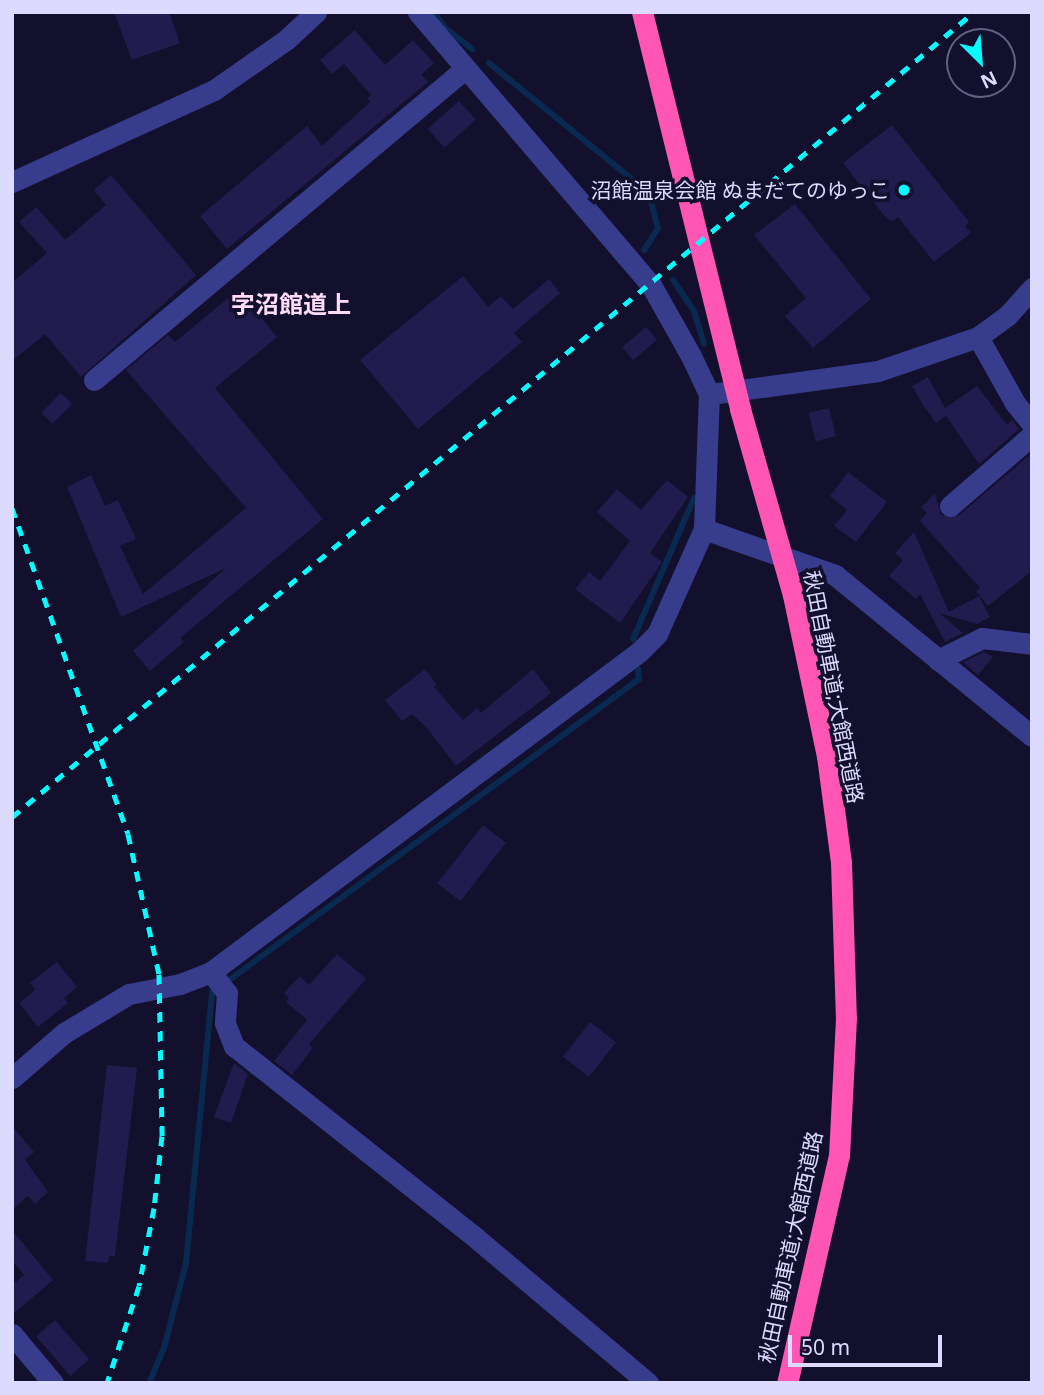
<!DOCTYPE html>
<html>
<head>
<meta charset="utf-8">
<style>
	body { margin:0 }
	#map { position:relative; width:1044px; height:1395px; overflow:hidden; background:#12102c; font-family:"Noto Sans","Noto Sans JP",sans-serif }
	div>[style] { position:absolute }
	.stream>* { height:6px; margin:-3px; padding:0 3px; transform-origin:3px; border-radius:3px; background:#0a2950 }
	.building>* { inset:0; background:#211b4e; transform-origin:0 0 }
	.minor>* { height:21px; margin:-10.5px; padding:0 10.5px; transform-origin:10.5px; border-radius:10.5px; background:#383c8d }
	.highway>* { height:21px; margin:-10.5px; padding:0 10.5px; transform-origin:10.5px; border-radius:10.5px; background:#ff55b4 }
	.rail>* { height:5px; margin-top:-2.5px; transform-origin:0; background:repeating-linear-gradient(90deg,#06faff 0 10px,transparent 0 19px) }
	.dots>* { width:19px; height:19px; translate:-50% -50%; box-sizing:border-box; border:4px solid #12102c; border-radius:50% }
	span { translate:-50% -50%; white-space:nowrap; text-align:center; line-height:1.15; -webkit-text-stroke:7px #12102c; paint-order:stroke }
	.poi-label { font-size:21px; color:#dcdaff }
	.right { translate:-100% -50%; text-align:right }
	.street-label { font-size:21px; color:#dcdaff }
	.quarter-label { font-size:24px; color:#ffdcf5; font-weight:700 }
	.frame { position:absolute; inset:0; border:14px solid #dcdaff; pointer-events:none }
	.north { position:absolute; left:946px; top:28px; width:70px; height:70px; box-sizing:border-box; background:#12102c; border:2px solid #636180; border-radius:50%; rotate:155deg; font-size:19px; font-weight:700; line-height:28px; text-align:center; color:#dcdaff }
	.north::after { content:''; display:block; margin:auto; width:24px; height:32px; background:#06faff; clip-path:polygon(50% 0,100% 100%,50% 72%,0 100%) }
	.scale { position:absolute; left:788px; top:1335px; width:154px; height:32px; box-sizing:border-box; border:4px solid #dcdaff; border-top:0; padding-left:9px; font-size:21px; line-height:24px; white-space:nowrap; color:#dcdaff; -webkit-text-stroke:5px #12102c; paint-order:stroke }
</style>
</head>
<body>
<div id="map">
	<div class="stream">
		<div style="left:434px;top:12px;width:18px;rotate:56deg"></div>
		<div style="left:444px;top:27px;width:36px;rotate:38deg"></div>
		<div style="left:489px;top:63px;width:206px;rotate:39.1deg"></div>
		<div style="left:649px;top:193px;width:36px;rotate:76deg"></div>
		<div style="left:658px;top:228px;width:26px;rotate:122deg"></div>
		<div style="left:673px;top:280px;width:37px;rotate:56deg"></div>
		<div style="left:694px;top:311px;width:34px;rotate:73deg"></div>
		<div style="left:633px;top:639px;width:154px;rotate:-66.6deg"></div>
		<div style="left:232px;top:978px;width:505px;rotate:-36.3deg"></div>
		<div style="left:639px;top:679px;width:10px;rotate:-96deg"></div>
		<div style="left:149px;top:1383px;width:38px;rotate:-67deg"></div>
		<div style="left:164px;top:1348px;width:88px;rotate:-75.5deg"></div>
		<div style="left:186px;top:1263px;width:273px;rotate:-84.5deg"></div>
	</div>
	<div class="building">
		<div style="clip-path:polygon(114px 12px,169px 12px,180px 43px,132px 60px)"></div>
		<div style="clip-path:polygon(355px 30px,385px 65px,413px 40px,434px 63px,421px 75px,428px 82px,227px 249px,200px 216px,307px 126px,322px 146px,370px 102px,367px 98px,371px 95px,344px 64px,332px 74px,320px 60px)"></div>
		<div style="left:459px;top:101px;width:25px;height:42px;rotate:48deg"></div>
		<div style="clip-path:polygon(892px 125px,969px 222px,965px 226px,971px 233px,934px 262px,898px 217px,893px 221px,886px 218px,843px 163px)"></div>
		<div style="clip-path:polygon(111px 175px,196px 275px,81px 377px,45px 334px,12px 361px,12px 283px,47px 253px,19px 222px,36px 207px,65px 240px,106px 205px,94px 190px)"></div>
		<div style="clip-path:polygon(795px 204px,871px 299px,813px 348px,785px 316px,806px 298px,754px 235px)"></div>
		<div style="clip-path:polygon(463px 276px,488px 307px,501px 296px,513px 309px,549px 279px,560px 293px,514px 333px,522px 342px,418px 429px,360px 360px)"></div>
		<div style="clip-path:polygon(238px 290px,277px 337px,215px 388px,323px 519px,180px 638px,184px 642px,150px 671px,133px 651px,226px 568px,121px 617px,67px 487px,91px 475px,105px 506px,118px 500px,136px 539px,120px 546px,143px 594px,246px 508px,126px 370px,168px 335px,175px 342px)"></div>
		<div style="left:646px;top:327px;width:17px;height:31px;rotate:50deg"></div>
		<div style="clip-path:polygon(928px 377px,945px 408px,977px 386px,1007px 425px,1012px 420px,1019px 429px,979px 464px,946px 416px,936px 423px,923px 405px,912px 386px)"></div>
		<div style="left:61px;top:393px;width:16px;height:28px;rotate:45deg"></div>
		<div style="left:829px;top:408px;width:29px;height:21px;rotate:76deg"></div>
		<div style="clip-path:polygon(1032px 453px,1032px 571px,988px 606px,976px 591px,980px 588px,920px 521px,927px 513px,921px 507px,935px 494px,941px 515px,958px 516px)"></div>
		<div style="clip-path:polygon(848px 472px,887px 502px,856px 542px,834px 526px,847px 510px,830px 496px)"></div>
		<div style="clip-path:polygon(667px 480px,688px 497px,650px 553px,662px 562px,620px 623px,575px 589px,589px 572px,600px 581px,630px 541px,597px 512px,617px 489px,641px 510px)"></div>
		<div style="clip-path:polygon(914px 532px,949px 612px,979px 596px,990px 617px,977px 624px,939px 613px,963px 633px,945px 642px,920px 594px,916px 599px,889px 576px,903px 560px,895px 553px)"></div>
		<div style="clip-path:polygon(984px 652px,993px 657px,978px 675px,963px 662px)"></div>
		<div style="clip-path:polygon(425px 669px,437px 685px,434px 687px,463px 720px,477px 708px,481px 713px,533px 669px,551px 693px,456px 766px,427px 728px,412px 714px,402px 721px,385px 700px)"></div>
		<div style="left:483px;top:825px;width:29px;height:74px;rotate:38deg"></div>
		<div style="clip-path:polygon(337px 954px,366px 979px,309px 1044px,313px 1048px,292px 1075px,274px 1061px,307px 1020px,286px 1002px,289px 998px,284px 993px,300px 976px,309px 985px)"></div>
		<div style="clip-path:polygon(57px 962px,77px 987px,64px 998px,68px 1003px,38px 1027px,19px 1003px,35px 990px,30px 983px)"></div>
		<div style="left:590px;top:1022px;width:33px;height:44px;rotate:38deg"></div>
		<div style="clip-path:polygon(234px 1063px,248px 1074px,231px 1123px,214px 1117px)"></div>
		<div style="clip-path:polygon(107px 1065px,137px 1068px,115px 1256px,109px 1256px,108px 1263px,85px 1261px)"></div>
		<div style="clip-path:polygon(12px 1126px,34px 1152px,25px 1160px,48px 1192px,35px 1204px,28px 1196px,12px 1210px)"></div>
		<div style="clip-path:polygon(12px 1230px,53px 1280px,12px 1315px,12px 1285px,24px 1275px,12px 1260px)"></div>
		<div style="left:55px;top:1320px;width:52px;height:25px;rotate:49deg"></div>
	</div>
	<div class="minor">
		<div style="left:12px;top:182px;width:222px;rotate:-24.5deg"></div>
		<div style="left:214px;top:90px;width:89px;rotate:-34.9deg"></div>
		<div style="left:287px;top:39px;width:40px;rotate:-43deg"></div>
		<div style="left:978px;top:337px;width:76px;rotate:60.7deg"></div>
		<div style="left:1015px;top:403px;width:27px;rotate:51deg"></div>
		<div style="left:94px;top:380px;width:483px;rotate:-40deg"></div>
		<div style="left:718px;top:393px;width:162px;rotate:-7.8deg"></div>
		<div style="left:878px;top:371px;width:106px;rotate:-18.8deg"></div>
		<div style="left:978px;top:337px;width:36px;rotate:-36deg"></div>
		<div style="left:1007px;top:316px;width:38px;rotate:-48deg"></div>
		<div style="left:950px;top:506px;width:108px;rotate:-40.9deg"></div>
		<div style="left:704px;top:529px;width:139px;rotate:19.3deg"></div>
		<div style="left:835px;top:575px;width:254px;rotate:39.3deg"></div>
		<div style="left:938px;top:660px;width:49px;rotate:-26.6deg"></div>
		<div style="left:982px;top:638px;width:50px;rotate:6.8deg"></div>
		<div style="left:211px;top:972px;width:26px;rotate:53deg"></div>
		<div style="left:227px;top:993px;width:30px;rotate:94deg"></div>
		<div style="left:225px;top:1023px;width:25px;rotate:69deg"></div>
		<div style="left:234px;top:1046px;width:309px;rotate:38.4deg"></div>
		<div style="left:476px;top:1238px;width:225px;rotate:40.1deg"></div>
		<div style="left:12px;top:1078px;width:69px;rotate:-40.9deg"></div>
		<div style="left:64px;top:1033px;width:76px;rotate:-31deg"></div>
		<div style="left:129px;top:994px;width:52px;rotate:-11.1deg"></div>
		<div style="left:180px;top:984px;width:33px;rotate:-21deg"></div>
		<div style="left:211px;top:972px;width:534px;rotate:-36.78deg"></div>
		<div style="left:639px;top:652px;width:25px;rotate:-45deg"></div>
		<div style="left:657px;top:634px;width:115px;rotate:-65.9deg"></div>
		<div style="left:704px;top:529px;width:135px;rotate:-87.9deg"></div>
		<div style="left:709px;top:394px;width:42px;rotate:-115.3deg"></div>
		<div style="left:691px;top:356px;width:81px;rotate:-119.4deg"></div>
		<div style="left:651px;top:285px;width:359px;rotate:-130.5deg"></div>
		<div style="left:12px;top:1334px;width:64px;rotate:50.1deg"></div>
	</div>
	<div class="highway">
		<div style="left:642px;top:12px;width:409px;rotate:76.1deg"></div>
		<div style="left:740px;top:409px;width:193px;rotate:74.1deg"></div>
		<div style="left:793px;top:595px;width:165px;rotate:78.1deg"></div>
		<div style="left:827px;top:756px;width:107px;rotate:82.5deg"></div>
		<div style="left:841px;top:862px;width:156px;rotate:88.2deg"></div>
		<div style="left:846px;top:1018px;width:137px;rotate:92.9deg"></div>
		<div style="left:839px;top:1155px;width:234px;rotate:102.8deg"></div>
	</div>
	<div class="rail">
		<div style="left:12px;top:508px;width:346px;rotate:70.4deg"></div>
		<div style="left:128px;top:834px;width:143px;rotate:77.5deg"></div>
		<div style="left:159px;top:974px;width:162px;rotate:88.9deg"></div>
		<div style="left:162px;top:1136px;width:72px;rotate:96.3deg"></div>
		<div style="left:154px;top:1208px;width:79px;rotate:100.9deg"></div>
		<div style="left:139px;top:1286px;width:102px;rotate:108.3deg"></div>
		<div style="left:12px;top:817px;width:1254px;rotate:-39.92deg"></div>
	</div>
	<div class="dots">
		<div style="left:904px;top:190px;background:#06faff"></div>
	</div>
	<div class="poi-label">
		<span class="right" style="left:890px;top:190px">沼館温泉会館 ぬまだてのゆっこ</span>
	</div>
	<div class="street-label">
		<span style="left:834px;top:687px;rotate:79deg">秋田自動車道;大館西道路</span>
		<span style="left:790px;top:1247px;rotate:-78deg">秋田自動車道;大館西道路</span>
	</div>
	<div class="quarter-label">
		<span style="left:291px;top:304px">字沼館道上</span>
	</div>
	<div class="frame"></div>
	<div class="north">N</div>
	<div class="scale">50 m</div>
</div>
</body>
</html>
